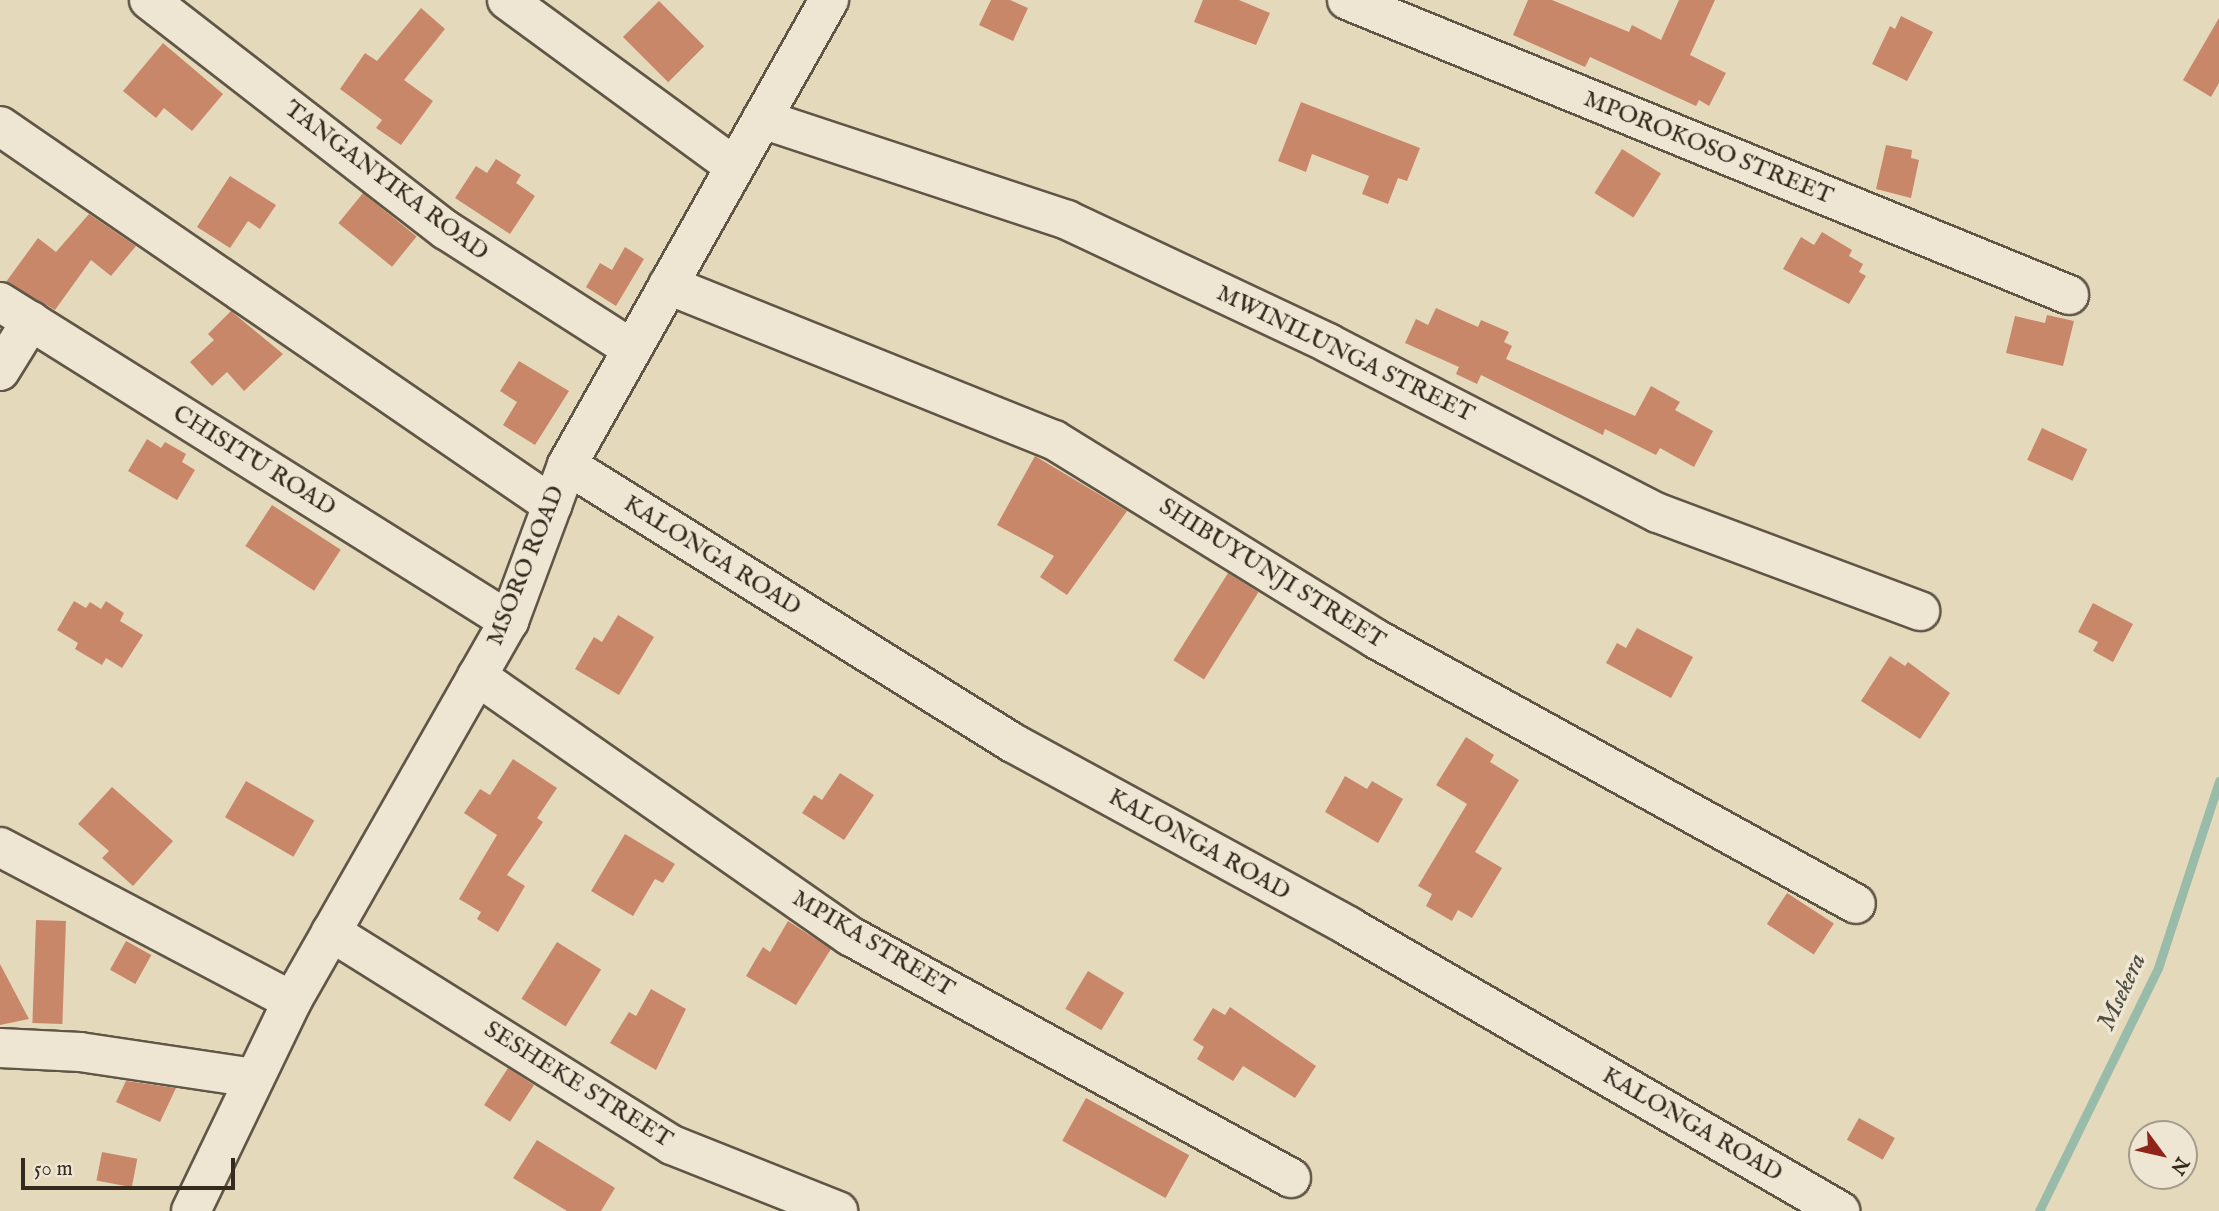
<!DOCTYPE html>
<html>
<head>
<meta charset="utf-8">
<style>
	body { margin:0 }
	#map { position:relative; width:2219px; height:1211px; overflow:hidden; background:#e5d9bc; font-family:"IM FELL English",serif }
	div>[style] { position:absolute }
	.stream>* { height:9px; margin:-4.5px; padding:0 4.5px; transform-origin:4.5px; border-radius:4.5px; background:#98bbaa }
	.building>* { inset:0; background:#c98769; transform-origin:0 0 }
	.roads { filter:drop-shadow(2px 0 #605646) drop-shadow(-2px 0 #605646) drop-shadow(0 2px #605646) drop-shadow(0 -2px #605646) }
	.minor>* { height:38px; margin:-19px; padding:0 19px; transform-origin:19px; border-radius:19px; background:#eee6d3 }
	span { translate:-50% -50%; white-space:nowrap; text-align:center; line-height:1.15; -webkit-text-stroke:7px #eee6d3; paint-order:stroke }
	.street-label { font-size:24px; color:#342a1e }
	.water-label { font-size:26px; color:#4d4e41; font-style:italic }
	.north { position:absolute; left:2128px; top:1120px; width:70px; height:70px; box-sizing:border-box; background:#eee6d3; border:2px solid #a49b8b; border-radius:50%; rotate:123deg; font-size:19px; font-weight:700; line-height:28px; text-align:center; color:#342a1e }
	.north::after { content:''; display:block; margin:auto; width:24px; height:32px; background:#8f2418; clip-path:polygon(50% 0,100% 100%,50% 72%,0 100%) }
	.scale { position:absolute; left:21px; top:1158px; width:214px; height:32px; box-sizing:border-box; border:4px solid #342a1e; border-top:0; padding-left:9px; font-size:21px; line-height:24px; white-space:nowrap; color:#342a1e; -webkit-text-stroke:5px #eee6d3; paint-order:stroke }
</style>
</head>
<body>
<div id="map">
	<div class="stream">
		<div style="left:2039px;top:1211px;width:271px;rotate:-63.9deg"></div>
		<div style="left:2158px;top:968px;width:197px;rotate:-71.9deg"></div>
	</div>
	<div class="building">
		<div style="clip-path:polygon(991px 0,1010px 0,1028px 8px,1013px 41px,979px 25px)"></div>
		<div style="clip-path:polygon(1203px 0,1239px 0,1270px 13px,1256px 45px,1194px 22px)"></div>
		<div style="clip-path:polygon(1528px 0,1552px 0,1629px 32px,1632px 25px,1661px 40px,1679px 0,1715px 0,1690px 55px,1726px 73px,1709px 106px,1699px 100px,1696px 106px,1590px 57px,1585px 67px,1513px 35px)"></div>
		<div style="left:659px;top:1px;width:64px;height:51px;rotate:45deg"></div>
		<div style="clip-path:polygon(421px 8px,445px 29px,404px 80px,433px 101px,401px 145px,376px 128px,382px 120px,340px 89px,365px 53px,377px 61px)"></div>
		<div style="clip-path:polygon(1901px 16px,1933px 32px,1907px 81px,1872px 64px,1890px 26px,1895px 29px)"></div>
		<div style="clip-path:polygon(2219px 18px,2219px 83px,2211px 97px,2183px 80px)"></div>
		<div style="clip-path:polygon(163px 43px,223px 94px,192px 131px,164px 108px,156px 118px,123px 91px)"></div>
		<div style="clip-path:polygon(1301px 102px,1420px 148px,1407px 181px,1398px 178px,1388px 204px,1362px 194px,1369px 176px,1312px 154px,1306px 172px,1278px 161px)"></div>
		<div style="clip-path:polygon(1886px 145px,1912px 150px,1911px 158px,1919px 160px,1911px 198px,1876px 189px)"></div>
		<div style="left:1622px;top:149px;width:46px;height:52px;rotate:32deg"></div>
		<div style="clip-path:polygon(496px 159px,521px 175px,516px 183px,535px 196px,510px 234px,455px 198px,476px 166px,487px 173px)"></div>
		<div style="clip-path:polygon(230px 176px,276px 205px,260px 229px,248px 221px,230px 248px,197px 227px)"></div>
		<div style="left:363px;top:193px;width:69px;height:39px;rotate:39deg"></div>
		<div style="clip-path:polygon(89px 214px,136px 246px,111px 276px,91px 260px,55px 310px,6px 282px,38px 238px,56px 252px)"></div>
		<div style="clip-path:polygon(1822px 232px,1852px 250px,1849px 256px,1863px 264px,1859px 272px,1866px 276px,1849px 304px,1783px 269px,1801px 237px,1814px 245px)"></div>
		<div style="clip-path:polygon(625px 247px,644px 259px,616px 306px,586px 287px,600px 263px,612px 270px)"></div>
		<div style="clip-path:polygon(1436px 308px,1478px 327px,1481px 320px,1509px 332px,1504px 342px,1512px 346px,1506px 359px,1635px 416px,1651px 386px,1680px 402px,1675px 410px,1713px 431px,1694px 467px,1660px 448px,1656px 455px,1605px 429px,1603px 435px,1481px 375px,1477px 384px,1456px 374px,1459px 367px,1405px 343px,1416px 319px,1428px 325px)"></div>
		<div style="clip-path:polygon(231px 311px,283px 354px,244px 391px,227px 372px,212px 386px,190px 362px,214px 340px,208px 334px)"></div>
		<div style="clip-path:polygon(2047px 315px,2074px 321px,2063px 366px,2006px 353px,2015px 316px,2045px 323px)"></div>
		<div style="clip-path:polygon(519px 361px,569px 391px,535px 445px,503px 425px,517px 402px,500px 391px)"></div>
		<div style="left:2042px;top:428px;width:50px;height:35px;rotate:25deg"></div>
		<div style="clip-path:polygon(147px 439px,161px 448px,165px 442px,186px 454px,182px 462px,195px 470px,177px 500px,128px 471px)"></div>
		<div style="clip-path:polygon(1035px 456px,1127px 511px,1067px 595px,1040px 577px,1054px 556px,997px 525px)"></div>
		<div style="left:272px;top:505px;width:82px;height:49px;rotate:33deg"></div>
		<div style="left:1228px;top:573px;width:36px;height:103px;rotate:32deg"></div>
		<div style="clip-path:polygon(74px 601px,86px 608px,90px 602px,101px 609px,106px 601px,124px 613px,120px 621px,143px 635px,122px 668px,106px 658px,102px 665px,75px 649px,78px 643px,57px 630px)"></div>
		<div style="clip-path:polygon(2093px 603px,2133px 624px,2113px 662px,2093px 651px,2098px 642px,2078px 632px)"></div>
		<div style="clip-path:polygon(618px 615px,654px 637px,619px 695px,575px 669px,594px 637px,602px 642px)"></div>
		<div style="clip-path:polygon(1637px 628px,1693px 657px,1671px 698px,1606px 663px,1617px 643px,1626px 648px)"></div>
		<div style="clip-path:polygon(1890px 656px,1905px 666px,1908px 662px,1950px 693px,1920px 739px,1861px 701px)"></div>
		<div style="clip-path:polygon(1466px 737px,1494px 755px,1490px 762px,1519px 780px,1475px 852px,1502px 868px,1472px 918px,1458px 910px,1452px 921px,1426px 906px,1432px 894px,1418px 886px,1467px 804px,1436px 785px)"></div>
		<div style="clip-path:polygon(513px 759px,557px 788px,537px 818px,543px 822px,507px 875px,525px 886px,498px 932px,477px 919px,481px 912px,459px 899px,497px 835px,464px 813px,480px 789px,490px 795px)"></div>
		<div style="clip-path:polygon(840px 773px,874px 795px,844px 840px,802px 813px,814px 795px,822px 800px)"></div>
		<div style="clip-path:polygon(1345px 776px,1367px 789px,1372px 781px,1403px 799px,1378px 843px,1325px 812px)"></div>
		<div style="left:246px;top:781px;width:79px;height:42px;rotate:30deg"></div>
		<div style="clip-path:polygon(112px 787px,173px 841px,133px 886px,102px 858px,109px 851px,78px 824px)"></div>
		<div style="clip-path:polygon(625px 834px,675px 864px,663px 883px,655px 879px,633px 916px,591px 891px)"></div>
		<div style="left:1787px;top:893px;width:56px;height:37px;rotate:33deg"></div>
		<div style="left:36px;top:920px;width:30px;height:103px;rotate:2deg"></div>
		<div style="clip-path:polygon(788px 921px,831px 949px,796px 1005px,746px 976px,763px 947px,770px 952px)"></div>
		<div style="left:126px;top:941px;width:29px;height:33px;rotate:29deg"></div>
		<div style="left:557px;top:942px;width:52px;height:67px;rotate:32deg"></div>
		<div style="clip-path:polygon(0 964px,29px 1019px,0 1025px)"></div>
		<div style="left:1088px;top:971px;width:42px;height:44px;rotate:31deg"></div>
		<div style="clip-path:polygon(651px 989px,686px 1009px,656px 1070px,610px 1043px,629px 1012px,636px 1016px)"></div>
		<div style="clip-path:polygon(1230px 1007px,1316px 1066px,1295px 1098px,1243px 1066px,1233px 1081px,1197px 1059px,1204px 1047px,1193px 1040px,1213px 1008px,1225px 1015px)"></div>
		<div style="left:508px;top:1068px;width:31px;height:44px;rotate:33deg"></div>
		<div style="clip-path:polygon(126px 1081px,176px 1088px,160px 1122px,116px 1102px)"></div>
		<div style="left:1086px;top:1098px;width:118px;height:49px;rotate:29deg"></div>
		<div style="left:1859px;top:1118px;width:41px;height:25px;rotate:29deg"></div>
		<div style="clip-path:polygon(537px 1140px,615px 1188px,601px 1211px,567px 1211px,513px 1178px)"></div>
		<div style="left:102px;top:1152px;width:36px;height:29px;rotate:11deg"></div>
	</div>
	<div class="roads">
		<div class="minor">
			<div style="left:149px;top:0;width:376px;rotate:37.8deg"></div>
			<div style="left:446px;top:230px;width:221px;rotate:32.6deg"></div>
			<div style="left:507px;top:0;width:281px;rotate:36.2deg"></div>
			<div style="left:1347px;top:0;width:780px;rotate:22.22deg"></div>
			<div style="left:762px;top:119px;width:321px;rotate:18.3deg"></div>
			<div style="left:1067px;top:220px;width:289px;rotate:25.2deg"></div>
			<div style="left:1328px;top:343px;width:371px;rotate:27.3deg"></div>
			<div style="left:1658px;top:513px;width:280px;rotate:20.5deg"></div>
			<div style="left:0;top:126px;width:670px;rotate:34.47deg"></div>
			<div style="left:668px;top:285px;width:416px;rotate:21.9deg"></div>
			<div style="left:1054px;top:440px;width:379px;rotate:31.7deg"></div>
			<div style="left:1376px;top:639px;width:548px;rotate:28.9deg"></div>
			<div style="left:0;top:302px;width:601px;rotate:32.08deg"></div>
			<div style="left:0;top:371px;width:59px;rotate:-58.2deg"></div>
			<div style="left:567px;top:465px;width:526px;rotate:31.94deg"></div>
			<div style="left:1013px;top:743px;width:382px;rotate:28.6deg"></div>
			<div style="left:1348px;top:926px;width:569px;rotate:30.08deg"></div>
			<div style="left:477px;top:676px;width:455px;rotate:34.9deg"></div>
			<div style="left:850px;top:936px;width:503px;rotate:28.76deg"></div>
			<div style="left:0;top:847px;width:330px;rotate:27.8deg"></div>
			<div style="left:331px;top:932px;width:402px;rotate:32deg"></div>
			<div style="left:672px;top:1145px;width:179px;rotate:21.7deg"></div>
			<div style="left:0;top:1048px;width:80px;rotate:2.9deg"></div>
			<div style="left:80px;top:1052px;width:176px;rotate:8.5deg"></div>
			<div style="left:191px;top:1211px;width:233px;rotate:-64.3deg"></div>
			<div style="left:292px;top:1001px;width:438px;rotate:-60.3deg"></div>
			<div style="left:509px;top:621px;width:166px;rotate:-69.6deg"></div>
			<div style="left:567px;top:465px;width:534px;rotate:-60.6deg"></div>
		</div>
	</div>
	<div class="street-label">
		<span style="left:1708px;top:148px;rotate:22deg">MPOROKOSO STREET</span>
		<span style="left:386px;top:181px;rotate:37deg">TANGANYIKA ROAD</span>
		<span style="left:1345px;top:354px;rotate:26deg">MWINILUNGA STREET</span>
		<span style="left:254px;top:461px;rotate:32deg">CHISITU ROAD</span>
		<span style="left:712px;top:556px;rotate:32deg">KALONGA ROAD</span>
		<span style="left:526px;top:566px;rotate:-68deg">MSORO ROAD</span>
		<span style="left:1272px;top:574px;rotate:32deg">SHIBUYUNJI STREET</span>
		<span style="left:1199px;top:845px;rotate:29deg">KALONGA ROAD</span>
		<span style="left:873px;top:944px;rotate:31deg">MPIKA STREET</span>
		<span style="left:578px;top:1085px;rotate:32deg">SESHEKE STREET</span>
		<span style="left:1692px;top:1125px;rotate:30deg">KALONGA ROAD</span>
	</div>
	<div class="water-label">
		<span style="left:2122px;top:992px;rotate:-65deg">Msekera</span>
	</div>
	<div class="north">N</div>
	<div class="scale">50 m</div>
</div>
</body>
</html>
